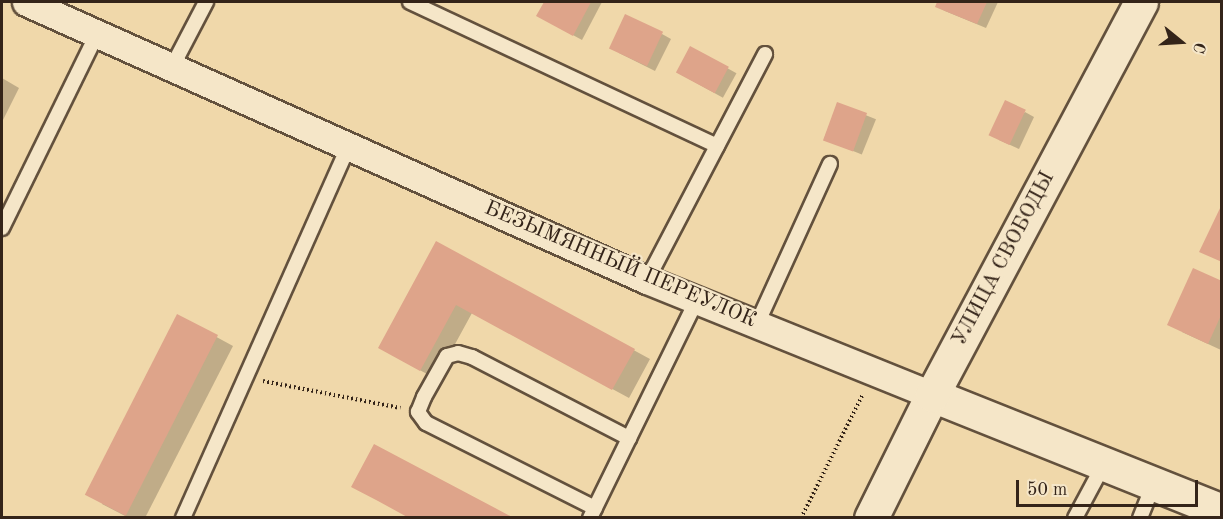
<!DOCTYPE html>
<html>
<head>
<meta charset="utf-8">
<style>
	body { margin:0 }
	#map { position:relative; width:1223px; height:519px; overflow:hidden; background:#f0d8aa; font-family:"Old Standard TT",serif }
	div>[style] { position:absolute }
	.shadow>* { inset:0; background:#0003; transform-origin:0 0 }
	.building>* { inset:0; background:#dea48a; transform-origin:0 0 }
	.path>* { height:4px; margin-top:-2px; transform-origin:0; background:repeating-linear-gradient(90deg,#342419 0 1.5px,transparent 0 4.5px) }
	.roads { filter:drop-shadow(2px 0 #63513d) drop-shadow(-2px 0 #63513d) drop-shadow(0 2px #63513d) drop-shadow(0 -2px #63513d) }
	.service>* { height:14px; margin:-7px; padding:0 7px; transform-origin:7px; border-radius:7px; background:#f5e6c8 }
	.minor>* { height:27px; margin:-13.5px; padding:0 13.5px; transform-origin:13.5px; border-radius:13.5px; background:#f5e6c8 }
	.secondary>* { height:33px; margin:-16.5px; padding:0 16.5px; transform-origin:16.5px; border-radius:16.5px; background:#f5e6c8 }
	span { translate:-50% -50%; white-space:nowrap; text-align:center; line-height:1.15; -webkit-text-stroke:4.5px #f5e6c8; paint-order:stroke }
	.street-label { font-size:21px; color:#342419 }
	.frame { position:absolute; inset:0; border:3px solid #342419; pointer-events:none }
	.north { position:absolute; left:1151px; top:12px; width:60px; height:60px; -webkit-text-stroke:4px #f5e6c8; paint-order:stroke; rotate:108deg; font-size:16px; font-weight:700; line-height:24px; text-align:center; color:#342419 }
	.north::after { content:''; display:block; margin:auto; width:21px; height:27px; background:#342419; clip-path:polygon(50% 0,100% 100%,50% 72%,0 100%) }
	.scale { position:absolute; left:1016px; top:480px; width:182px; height:27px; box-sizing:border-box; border:3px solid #342419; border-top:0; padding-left:8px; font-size:18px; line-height:21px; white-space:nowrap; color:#342419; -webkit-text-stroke:4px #f5e6c8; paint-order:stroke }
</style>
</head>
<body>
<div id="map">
	<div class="shadow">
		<div style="clip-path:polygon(545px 2px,602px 2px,582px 40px,538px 16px)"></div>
		<div style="clip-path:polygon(938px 2px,998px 2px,986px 28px,945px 11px,936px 6px)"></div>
		<div style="clip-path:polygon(662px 34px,671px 39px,655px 71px,619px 53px)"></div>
		<div style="left:691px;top:48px;width:52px;height:28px;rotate:29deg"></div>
		<div style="clip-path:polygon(2px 78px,19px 88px,2px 122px)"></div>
		<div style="left:838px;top:104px;width:41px;height:38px;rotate:22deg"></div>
		<div style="clip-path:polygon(1025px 112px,1034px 117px,1019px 149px,999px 140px)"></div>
		<div style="clip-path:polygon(437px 243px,650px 359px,629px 398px,472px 313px,436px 379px,396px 357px)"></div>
		<div style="clip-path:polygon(1222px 283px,1222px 348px,1221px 350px,1182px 332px)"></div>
		<div style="clip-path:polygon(178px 316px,233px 346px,145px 518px,129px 518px,102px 504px)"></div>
	</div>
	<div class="building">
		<div style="clip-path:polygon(544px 2px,591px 2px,573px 36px,536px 16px)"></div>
		<div style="clip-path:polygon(937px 2px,987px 2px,977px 24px,935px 7px)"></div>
		<div style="left:625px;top:14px;width:42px;height:38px;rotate:25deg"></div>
		<div style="left:690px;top:46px;width:44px;height:30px;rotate:28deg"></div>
		<div style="left:1005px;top:100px;width:23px;height:39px;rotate:25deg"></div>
		<div style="left:837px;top:102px;width:32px;height:41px;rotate:20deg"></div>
		<div style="clip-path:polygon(1222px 204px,1222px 262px,1199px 252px)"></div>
		<div style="clip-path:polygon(436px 241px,635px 349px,612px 390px,456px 305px,420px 371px,378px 348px)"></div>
		<div style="clip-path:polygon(1193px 268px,1222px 281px,1222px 313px,1208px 344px,1167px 325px)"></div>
		<div style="left:177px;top:314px;width:46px;height:203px;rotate:27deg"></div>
		<div style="clip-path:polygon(374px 444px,514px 518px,409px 518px,378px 501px,351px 487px)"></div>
	</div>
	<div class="path">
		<div style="left:263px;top:381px;width:140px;rotate:11.1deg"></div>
		<div style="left:801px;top:518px;width:139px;rotate:-63.4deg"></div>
	</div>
	<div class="roads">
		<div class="service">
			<div style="left:410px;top:2px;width:339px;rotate:25.1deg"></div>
			<div style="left:171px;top:69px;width:76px;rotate:-62.4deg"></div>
			<div style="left:2px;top:228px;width:216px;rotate:-63.9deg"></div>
			<div style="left:647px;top:280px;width:255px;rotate:-62.4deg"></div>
			<div style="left:757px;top:324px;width:176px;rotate:-65.5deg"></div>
			<div style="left:595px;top:508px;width:189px;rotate:-153.3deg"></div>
			<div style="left:426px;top:423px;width:14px;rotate:-126deg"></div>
			<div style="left:418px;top:412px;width:16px;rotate:-68deg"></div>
			<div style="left:424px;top:397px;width:47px;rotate:-60.7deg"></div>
			<div style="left:447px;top:356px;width:11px;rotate:-15deg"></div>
			<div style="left:458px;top:353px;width:15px;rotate:16deg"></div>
			<div style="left:472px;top:357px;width:177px;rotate:27.3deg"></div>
			<div style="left:183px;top:518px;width:406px;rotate:-66deg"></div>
			<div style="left:590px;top:518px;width:243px;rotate:-63.9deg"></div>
			<div style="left:1075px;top:518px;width:61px;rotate:-61.8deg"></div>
			<div style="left:1140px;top:518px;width:37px;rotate:-68deg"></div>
		</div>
		<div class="minor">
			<div style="left:26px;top:2px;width:680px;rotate:24.12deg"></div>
			<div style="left:647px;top:280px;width:307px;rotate:22deg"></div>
		</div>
		<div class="secondary">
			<div style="left:932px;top:395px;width:312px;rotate:21.8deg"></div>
			<div style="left:871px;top:518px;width:137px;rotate:-63.6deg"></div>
			<div style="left:932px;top:395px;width:445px;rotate:-62deg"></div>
		</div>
	</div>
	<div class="street-label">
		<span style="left:1004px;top:259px;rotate:-62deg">УЛИЦА СВОБОДЫ</span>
		<span style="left:620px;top:265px;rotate:23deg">БЕЗЫМЯННЫЙ ПЕРЕУЛОК</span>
	</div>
	<div class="frame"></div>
	<div class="north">С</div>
	<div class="scale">50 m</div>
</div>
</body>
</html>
